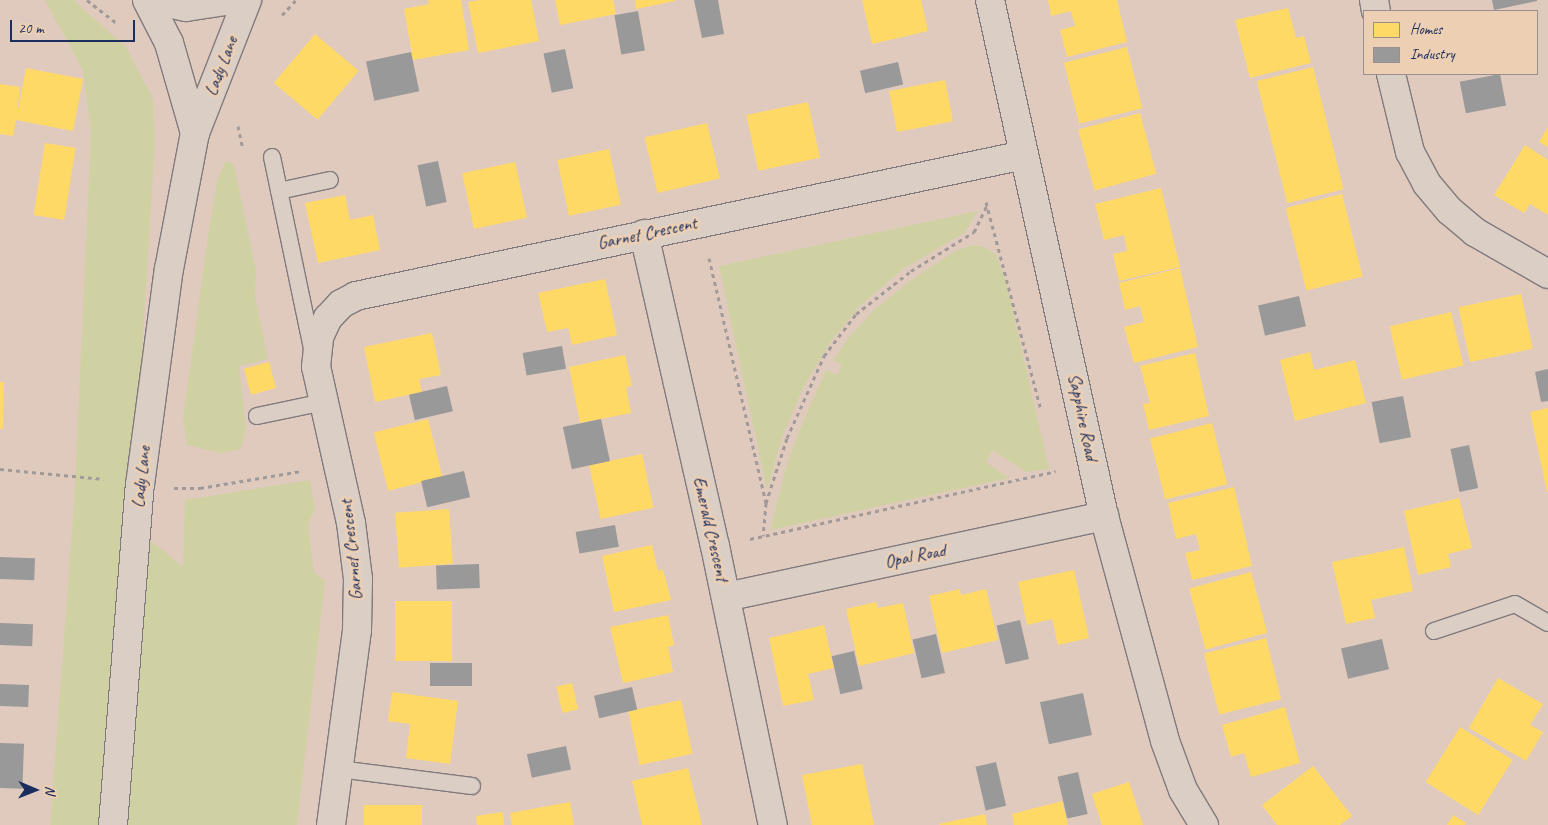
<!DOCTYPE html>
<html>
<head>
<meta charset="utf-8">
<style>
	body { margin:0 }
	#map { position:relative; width:1548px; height:825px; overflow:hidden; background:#e0cabe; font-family:Caveat,sans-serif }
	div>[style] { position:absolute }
	.green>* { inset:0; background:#d0d1a2 }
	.homes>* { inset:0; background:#ffd966; transform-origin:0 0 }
	.industry>* { inset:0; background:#999; transform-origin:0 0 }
	.path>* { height:3px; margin-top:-1.5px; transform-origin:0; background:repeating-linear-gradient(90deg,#a19a99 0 4px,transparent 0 8px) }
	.roads { filter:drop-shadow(1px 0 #807a7d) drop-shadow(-1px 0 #807a7d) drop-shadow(0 1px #807a7d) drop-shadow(0 -1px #807a7d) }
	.lane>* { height:16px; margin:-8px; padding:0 8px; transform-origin:8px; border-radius:8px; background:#dbcfc5 }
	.street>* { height:28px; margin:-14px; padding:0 14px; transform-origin:14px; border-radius:14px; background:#dbcfc5 }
	.secondary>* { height:28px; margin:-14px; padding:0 14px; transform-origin:14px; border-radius:14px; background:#dbcfc5 }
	span { translate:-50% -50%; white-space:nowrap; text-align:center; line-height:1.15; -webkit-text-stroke:5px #edcfb3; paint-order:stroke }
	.street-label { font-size:18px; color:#1b2f5e }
	.legend { position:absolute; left:1363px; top:10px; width:175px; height:65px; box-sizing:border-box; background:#edcfb3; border:1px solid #998f91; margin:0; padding:6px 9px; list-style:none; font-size:15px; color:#1b2f5e }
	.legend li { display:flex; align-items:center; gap:10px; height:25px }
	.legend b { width:25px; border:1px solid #998f91 }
	.north { position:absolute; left:10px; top:765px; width:50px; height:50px; -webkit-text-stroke:4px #edcfb3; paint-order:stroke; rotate:91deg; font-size:14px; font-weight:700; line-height:20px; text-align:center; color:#1b2f5e }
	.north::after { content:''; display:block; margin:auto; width:18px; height:22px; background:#1b2f5e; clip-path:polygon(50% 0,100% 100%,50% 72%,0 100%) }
	.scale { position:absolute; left:10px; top:20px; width:125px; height:22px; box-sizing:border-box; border:2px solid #1b2f5e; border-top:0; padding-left:6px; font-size:15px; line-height:18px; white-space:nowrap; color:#1b2f5e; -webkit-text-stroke:4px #edcfb3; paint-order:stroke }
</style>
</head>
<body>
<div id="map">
	<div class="green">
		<div style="clip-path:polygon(45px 0,73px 0,126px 47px,153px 99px,155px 142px,136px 445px,121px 516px,183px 567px,185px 500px,310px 480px,315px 510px,308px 524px,314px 572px,325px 581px,297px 825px,50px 825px,74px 504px,91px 133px,83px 71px)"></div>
		<div style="clip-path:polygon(226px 161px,234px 165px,256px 270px,255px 296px,268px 359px,239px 366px,246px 428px,241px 449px,220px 453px,187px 445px,183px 418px,210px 222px,218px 178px)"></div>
		<div style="clip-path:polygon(978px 211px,964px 233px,903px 269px,859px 307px,831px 341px,804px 386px,783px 434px,767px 490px,719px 266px)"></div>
		<div style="clip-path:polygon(973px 245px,985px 247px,996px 255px,1006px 281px,1049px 469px,1026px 472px,992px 450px,986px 462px,1009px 478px,770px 530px,787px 464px,802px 424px,826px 370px,837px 375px,842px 365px,833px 360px,850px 336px,874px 310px,910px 281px,955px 251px)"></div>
	</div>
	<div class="homes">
		<div style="clip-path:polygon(428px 0,461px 0,469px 50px,413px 60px,404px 9px,429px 4px)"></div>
		<div style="clip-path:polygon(480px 0,531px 0,539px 41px,478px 53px,468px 2px)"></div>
		<div style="clip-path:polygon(555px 0,613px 0,616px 14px,560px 25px)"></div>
		<div style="clip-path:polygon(635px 0,675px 0,675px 1px,636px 9px)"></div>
		<div style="clip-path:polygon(862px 0,921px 0,928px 31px,872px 44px)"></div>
		<div style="clip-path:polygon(1048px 0,1117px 0,1127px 42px,1067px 57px,1060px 30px,1075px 26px,1071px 11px,1051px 16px)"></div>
		<div style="clip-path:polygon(1288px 8px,1296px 38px,1304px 36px,1311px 63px,1250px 78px,1235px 20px)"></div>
		<div style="left:315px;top:34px;width:57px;height:64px;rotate:40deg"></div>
		<div style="left:1127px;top:47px;width:63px;height:65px;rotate:76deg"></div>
		<div style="left:1313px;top:67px;width:126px;height:58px;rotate:76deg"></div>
		<div style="clip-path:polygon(26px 68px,83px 79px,73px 131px,16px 120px,13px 136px,0 134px,0 84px,20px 87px,17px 115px)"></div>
		<div style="left:945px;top:80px;width:42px;height:57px;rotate:79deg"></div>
		<div style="left:808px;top:102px;width:57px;height:63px;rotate:78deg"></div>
		<div style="left:1140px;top:113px;width:63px;height:64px;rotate:75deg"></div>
		<div style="left:707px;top:123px;width:57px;height:64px;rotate:77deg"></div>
		<div style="clip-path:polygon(1548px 127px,1548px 147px,1539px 142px)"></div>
		<div style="left:45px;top:143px;width:31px;height:73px;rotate:9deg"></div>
		<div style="clip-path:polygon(1525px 145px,1548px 160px,1548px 215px,1530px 204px,1524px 213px,1494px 195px)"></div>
		<div style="left:609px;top:149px;width:57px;height:53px;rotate:78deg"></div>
		<div style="left:515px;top:162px;width:57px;height:54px;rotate:78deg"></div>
		<div style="clip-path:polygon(1161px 188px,1180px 267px,1119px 281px,1113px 254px,1127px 251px,1124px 235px,1104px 240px,1095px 204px)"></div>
		<div style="left:1342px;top:194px;width:85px;height:58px;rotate:76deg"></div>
		<div style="clip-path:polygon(345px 195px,350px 220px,373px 215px,380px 250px,318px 263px,305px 203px)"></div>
		<div style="clip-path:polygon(1180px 268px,1198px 347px,1134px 363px,1124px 327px,1144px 322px,1140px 306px,1125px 310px,1119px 283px)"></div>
		<div style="clip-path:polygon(605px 279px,617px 335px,572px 345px,568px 328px,547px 332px,538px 293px)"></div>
		<div style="left:1521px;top:294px;width:56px;height:64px;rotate:78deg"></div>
		<div style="left:1451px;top:312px;width:55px;height:63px;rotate:77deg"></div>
		<div style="clip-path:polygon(432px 333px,441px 375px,419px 379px,422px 392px,375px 402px,364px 347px)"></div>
		<div style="clip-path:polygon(1310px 352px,1314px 370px,1355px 360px,1366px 403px,1295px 421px,1280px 360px)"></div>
		<div style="clip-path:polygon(1195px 353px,1209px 416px,1149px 430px,1143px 404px,1150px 403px,1140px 366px)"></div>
		<div style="clip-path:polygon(625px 355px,632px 386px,626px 387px,631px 413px,580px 423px,569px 367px)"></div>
		<div style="left:269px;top:362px;width:27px;height:26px;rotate:75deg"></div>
		<div style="clip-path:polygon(0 382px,4px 382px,3px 429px,0 429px)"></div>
		<div style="clip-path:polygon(1548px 408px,1548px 492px,1547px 492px,1530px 412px)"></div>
		<div style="left:428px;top:419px;width:60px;height:56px;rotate:76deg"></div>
		<div style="left:1212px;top:423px;width:63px;height:64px;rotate:76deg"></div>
		<div style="left:642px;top:454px;width:55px;height:54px;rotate:78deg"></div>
		<div style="clip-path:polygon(1234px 487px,1252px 566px,1192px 580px,1185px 553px,1200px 550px,1196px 534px,1176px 539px,1168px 503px)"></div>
		<div style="clip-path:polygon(1459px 498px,1472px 548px,1448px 554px,1451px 567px,1418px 575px,1404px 511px)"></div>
		<div style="left:449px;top:509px;width:55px;height:54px;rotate:86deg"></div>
		<div style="clip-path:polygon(652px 545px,658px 571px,663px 569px,671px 600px,614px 612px,602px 556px)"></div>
		<div style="clip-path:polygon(1404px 547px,1413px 591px,1371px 600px,1375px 618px,1346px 624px,1332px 562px)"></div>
		<div style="clip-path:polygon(1074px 570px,1089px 638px,1058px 645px,1052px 619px,1027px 625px,1018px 582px)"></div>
		<div style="left:1251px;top:572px;width:63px;height:64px;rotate:75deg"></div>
		<div style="clip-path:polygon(960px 589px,961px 595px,986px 589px,998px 640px,942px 653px,929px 596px)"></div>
		<div style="left:395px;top:601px;width:57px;height:60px"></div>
		<div style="clip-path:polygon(876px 602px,878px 608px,903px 603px,914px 653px,859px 666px,846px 609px)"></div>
		<div style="clip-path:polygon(668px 615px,674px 645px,668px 647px,673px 672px,623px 683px,610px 627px)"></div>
		<div style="clip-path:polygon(824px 625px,834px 668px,808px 674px,814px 700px,783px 706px,769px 638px)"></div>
		<div style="left:1266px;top:638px;width:63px;height:64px;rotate:76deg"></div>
		<div style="clip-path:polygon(1498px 678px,1543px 704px,1530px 725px,1543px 732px,1526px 761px,1469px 728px)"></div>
		<div style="left:572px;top:683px;width:27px;height:16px;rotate:77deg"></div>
		<div style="clip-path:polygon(392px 692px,458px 701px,450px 764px,406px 758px,410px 724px,388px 721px)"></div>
		<div style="left:681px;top:700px;width:55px;height:54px;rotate:78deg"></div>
		<div style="clip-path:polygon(1285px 707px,1300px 763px,1251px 777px,1244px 753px,1231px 757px,1222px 725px)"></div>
		<div style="left:1460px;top:727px;width:62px;height:65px;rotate:32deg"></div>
		<div style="clip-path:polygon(862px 764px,874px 825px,812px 825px,802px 775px)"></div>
		<div style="clip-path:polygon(1313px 766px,1352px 816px,1340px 825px,1277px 825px,1262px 805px)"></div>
		<div style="clip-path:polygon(688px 768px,702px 825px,642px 825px,632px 781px)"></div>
		<div style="clip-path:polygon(1129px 782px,1143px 825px,1102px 825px,1092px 794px)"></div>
		<div style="clip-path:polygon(1062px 801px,1068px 825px,1014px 825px,1012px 814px)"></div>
		<div style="clip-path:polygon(570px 802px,574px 825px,512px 825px,510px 813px)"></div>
		<div style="left:422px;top:805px;width:20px;height:58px;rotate:90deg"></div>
		<div style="clip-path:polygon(503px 812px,504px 825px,477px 825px,476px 816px)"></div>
		<div style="clip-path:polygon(985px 814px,987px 825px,939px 825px,939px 824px)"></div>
		<div style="clip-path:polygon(1453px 815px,1466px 823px,1465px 825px,1447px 825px)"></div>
	</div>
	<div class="industry">
		<div style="clip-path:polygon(694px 0,718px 0,724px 34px,702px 38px)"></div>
		<div style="clip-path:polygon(1492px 0,1537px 0,1537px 1px,1494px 10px)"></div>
		<div style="left:638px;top:11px;width:40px;height:24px;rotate:80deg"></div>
		<div style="left:565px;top:49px;width:40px;height:22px;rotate:78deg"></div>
		<div style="left:411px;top:52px;width:40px;height:46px;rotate:78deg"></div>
		<div style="left:898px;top:62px;width:23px;height:39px;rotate:77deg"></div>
		<div style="left:1500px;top:74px;width:32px;height:41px;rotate:79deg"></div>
		<div style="left:438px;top:161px;width:42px;height:21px;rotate:78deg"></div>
		<div style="left:1299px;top:296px;width:31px;height:42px;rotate:77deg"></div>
		<div style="left:562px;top:346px;width:23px;height:40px;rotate:80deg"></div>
		<div style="clip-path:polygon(1548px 369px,1548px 401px,1541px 402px,1535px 372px)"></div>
		<div style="left:447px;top:386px;width:26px;height:39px;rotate:77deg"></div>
		<div style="left:1403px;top:396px;width:42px;height:32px;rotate:79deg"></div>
		<div style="left:601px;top:419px;width:43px;height:39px;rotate:78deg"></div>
		<div style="left:1469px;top:445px;width:44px;height:19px;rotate:78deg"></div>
		<div style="left:464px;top:471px;width:27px;height:44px;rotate:77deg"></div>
		<div style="left:615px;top:525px;width:22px;height:40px;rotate:80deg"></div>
		<div style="left:0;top:557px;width:35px;height:22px;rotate:2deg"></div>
		<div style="left:479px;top:564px;width:24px;height:43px;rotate:88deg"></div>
		<div style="left:1020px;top:620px;width:40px;height:24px;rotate:77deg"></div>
		<div style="left:0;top:623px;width:33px;height:22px;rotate:2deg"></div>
		<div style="left:936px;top:634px;width:40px;height:24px;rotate:77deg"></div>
		<div style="left:1382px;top:639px;width:31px;height:42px;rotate:77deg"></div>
		<div style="left:854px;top:651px;width:39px;height:23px;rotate:77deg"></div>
		<div style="left:430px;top:663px;width:42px;height:23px"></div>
		<div style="left:0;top:684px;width:29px;height:22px;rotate:2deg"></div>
		<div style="left:632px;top:687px;width:23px;height:39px;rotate:77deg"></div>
		<div style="left:1083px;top:693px;width:43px;height:44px;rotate:78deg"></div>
		<div style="left:0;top:743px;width:24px;height:45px;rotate:2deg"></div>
		<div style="left:566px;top:746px;width:24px;height:40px;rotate:78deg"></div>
		<div style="left:996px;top:762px;width:45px;height:21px;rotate:77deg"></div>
		<div style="left:1078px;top:772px;width:43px;height:21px;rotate:77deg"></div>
	</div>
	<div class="path">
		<div style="left:87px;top:0;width:37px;rotate:38deg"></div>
		<div style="left:282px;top:15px;width:21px;rotate:-47deg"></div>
		<div style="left:238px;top:126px;width:24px;rotate:78deg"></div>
		<div style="left:986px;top:202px;width:212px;rotate:75.2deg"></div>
		<div style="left:709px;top:258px;width:252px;rotate:76.9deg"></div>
		<div style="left:766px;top:503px;width:33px;rotate:95deg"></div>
		<div style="left:0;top:469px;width:104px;rotate:5.5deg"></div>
		<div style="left:174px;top:488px;width:26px"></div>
		<div style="left:200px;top:488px;width:103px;rotate:-9.5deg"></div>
		<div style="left:766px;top:503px;width:68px;rotate:-72.1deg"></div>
		<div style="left:787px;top:438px;width:90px;rotate:-65.7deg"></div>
		<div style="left:824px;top:356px;width:53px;rotate:-52.7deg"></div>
		<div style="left:856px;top:314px;width:70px;rotate:-38deg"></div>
		<div style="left:911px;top:271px;width:74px;rotate:-31.8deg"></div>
		<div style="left:974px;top:232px;width:32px;rotate:-64deg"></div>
		<div style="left:750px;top:539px;width:313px;rotate:-12.5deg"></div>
	</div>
	<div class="roads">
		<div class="lane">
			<div style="left:272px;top:157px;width:195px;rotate:78.2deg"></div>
			<div style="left:279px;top:191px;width:52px;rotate:-12.2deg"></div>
			<div style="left:257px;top:416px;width:68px;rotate:-11.8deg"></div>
			<div style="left:1434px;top:631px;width:85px;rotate:-18.4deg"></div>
			<div style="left:1515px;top:604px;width:38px;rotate:30deg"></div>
			<div style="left:339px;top:769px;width:134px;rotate:7.3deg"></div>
		</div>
		<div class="street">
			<div style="left:990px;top:0;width:528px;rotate:77.54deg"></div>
			<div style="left:1104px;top:516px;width:233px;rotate:74.8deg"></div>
			<div style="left:1165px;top:741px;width:52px;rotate:69.8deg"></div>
			<div style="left:1183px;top:790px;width:41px;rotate:59deg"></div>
			<div style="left:1374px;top:0;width:11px;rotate:80deg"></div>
			<div style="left:1391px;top:74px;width:80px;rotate:76.3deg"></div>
			<div style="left:1410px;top:152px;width:36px;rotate:62deg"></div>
			<div style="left:1427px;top:184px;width:35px;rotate:50deg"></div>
			<div style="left:1450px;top:211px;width:33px;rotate:40deg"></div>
			<div style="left:1475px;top:232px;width:84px;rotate:29.9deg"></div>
			<div style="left:644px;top:234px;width:320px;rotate:77.2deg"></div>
			<div style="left:715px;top:546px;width:285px;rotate:78.3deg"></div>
			<div style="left:726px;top:597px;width:387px;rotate:-12.1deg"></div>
			<div style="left:331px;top:825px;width:197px;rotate:-82.4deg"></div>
			<div style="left:357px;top:630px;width:51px;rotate:-88.9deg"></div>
			<div style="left:358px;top:579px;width:56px;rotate:-97.1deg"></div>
			<div style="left:351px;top:523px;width:160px;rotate:-102.6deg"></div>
			<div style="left:316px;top:367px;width:30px;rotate:-84deg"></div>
			<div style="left:319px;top:337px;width:21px;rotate:-65deg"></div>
			<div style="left:328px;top:318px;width:19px;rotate:-47deg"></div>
			<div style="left:341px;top:304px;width:17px;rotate:-28deg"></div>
			<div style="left:356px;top:296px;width:683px;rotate:-11.92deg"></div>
		</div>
		<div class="secondary">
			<div style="left:147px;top:0;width:48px;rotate:62.9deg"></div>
			<div style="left:169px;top:43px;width:94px;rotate:73.9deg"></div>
			<div style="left:155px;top:0;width:32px;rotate:13deg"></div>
			<div style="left:186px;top:7px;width:47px;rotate:-8.7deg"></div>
			<div style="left:113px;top:825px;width:341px;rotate:-85.5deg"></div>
			<div style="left:140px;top:485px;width:218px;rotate:-82.4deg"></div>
			<div style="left:169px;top:269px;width:138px;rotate:-79.2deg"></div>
			<div style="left:195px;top:133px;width:143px;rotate:-68.6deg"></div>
		</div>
	</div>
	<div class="street-label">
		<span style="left:221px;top:66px;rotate:-69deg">Lady Lane</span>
		<span style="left:647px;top:233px;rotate:-12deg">Garnet Crescent</span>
		<span style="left:1083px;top:417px;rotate:78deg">Sapphire Road</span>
		<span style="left:141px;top:477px;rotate:-84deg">Lady Lane</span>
		<span style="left:711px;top:529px;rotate:77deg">Emerald Crescent</span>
		<span style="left:351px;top:550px;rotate:-96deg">Garnet Crescent</span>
		<span style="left:915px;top:556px;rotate:-12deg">Opal Road</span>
	</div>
	<ul class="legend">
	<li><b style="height:14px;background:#ffd966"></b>Homes</li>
	<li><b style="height:14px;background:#999"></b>Industry</li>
	</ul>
	<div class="north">N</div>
	<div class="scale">20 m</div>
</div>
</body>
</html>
